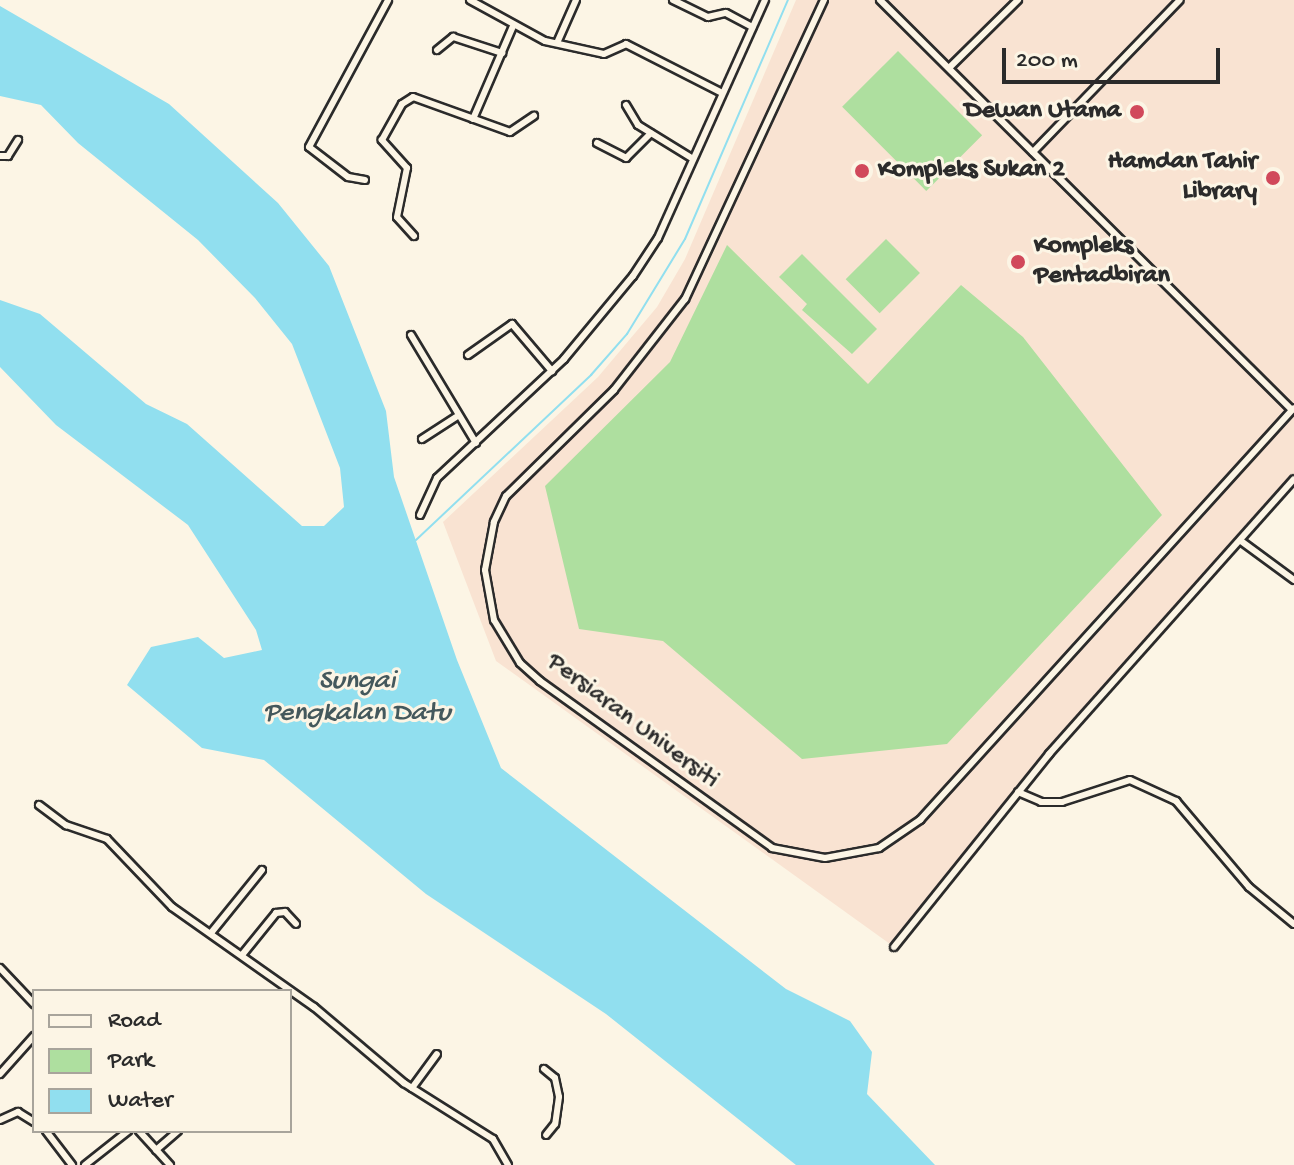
<!DOCTYPE html>
<html>
<head>
<meta charset="utf-8">
<style>
	body { margin:0 }
	#map { position:relative; width:1294px; height:1165px; overflow:hidden; background:#fcf5e5; font-family:"Gochi Hand",sans-serif }
	div>[style] { position:absolute }
	.built>* { inset:0; background:#f9e3d2 }
	.green>* { inset:0; background:#aedf9f; transform-origin:0 0 }
	.water>* { inset:0; background:#91dfef }
	.stream>* { height:2px; margin:-1px; padding:0 1px; transform-origin:1px; border-radius:1px; background:#91dfef }
	.roads { filter:drop-shadow(2px 0 #2b2b2b) drop-shadow(-2px 0 #2b2b2b) drop-shadow(0 2px #2b2b2b) drop-shadow(0 -2px #2b2b2b) }
	.street>* { height:6px; margin:-3px; padding:0 3px; transform-origin:3px; border-radius:3px; background:#fcf5e5 }
	.dots>* { width:22px; height:22px; translate:-50% -50%; box-sizing:border-box; border:4px solid #fcf5e5; border-radius:50% }
	span { translate:-50% -50%; white-space:nowrap; text-align:center; line-height:1.15; -webkit-text-stroke:6px #fcf5e5; paint-order:stroke }
	.poi-label { font-size:26px; color:#2b2b2b; font-weight:700 }
	.right { translate:-100% -50%; text-align:right }
	.left { translate:0 -50%; text-align:left }
	.street-label { font-size:26px; color:#2b2b2b }
	.water-label { font-size:28px; color:#44585c; font-style:italic }
	.legend { position:absolute; left:32px; top:989px; width:260px; height:144px; box-sizing:border-box; background:#fcf5e5; border:2px solid #a8a49b; margin:0; padding:10px 14px; list-style:none; font-size:24px; color:#2b2b2b }
	.legend li { display:flex; align-items:center; gap:16px; height:40px }
	.legend b { width:40px; border:2px solid #a8a49b }
	.scale { position:absolute; left:1002px; top:48px; width:218px; height:36px; box-sizing:border-box; border:4px solid #2b2b2b; border-top:0; padding-left:10px; font-size:24px; line-height:28px; white-space:nowrap; color:#2b2b2b; -webkit-text-stroke:6px #fcf5e5; paint-order:stroke }
</style>
</head>
<body>
<div id="map">
	<div class="built">
		<div style="clip-path:polygon(796px 0,1294px 0,1294px 475px,1039px 761px,890px 944px,496px 661px,443px 522px,598px 377px,657px 307px,685px 259px)"></div>
	</div>
	<div class="green">
		<div style="left:898px;top:51px;width:119px;height:79px;rotate:45deg"></div>
		<div style="left:886px;top:239px;width:48px;height:57px;rotate:45deg"></div>
		<div style="clip-path:polygon(727px 245px,868px 384px,961px 285px,1023px 337px,1162px 515px,947px 744px,802px 759px,663px 641px,579px 629px,545px 486px,670px 362px)"></div>
		<div style="clip-path:polygon(802px 254px,877px 329px,852px 354px,802px 310px,807px 304px,779px 277px)"></div>
	</div>
	<div class="water">
		<div style="clip-path:polygon(0 6px,169px 104px,278px 203px,329px 266px,386px 411px,394px 477px,457px 660px,501px 768px,786px 989px,850px 1021px,872px 1052px,867px 1094px,935px 1165px,796px 1165px,606px 1014px,426px 894px,264px 760px,202px 748px,127px 685px,151px 647px,198px 637px,224px 658px,262px 650px,256px 630px,188px 525px,56px 425px,0 367px,0 300px,40px 314px,146px 404px,187px 424px,302px 526px,324px 526px,344px 507px,340px 468px,292px 344px,255px 298px,198px 240px,78px 143px,41px 105px,0 96px)"></div>
	</div>
	<div class="stream">
		<div style="left:416px;top:540px;width:241px;rotate:-43.3deg"></div>
		<div style="left:591px;top:375px;width:55px;rotate:-48.7deg"></div>
		<div style="left:627px;top:334px;width:111px;rotate:-58.6deg"></div>
		<div style="left:685px;top:239px;width:260px;rotate:-66.7deg"></div>
	</div>
	<div class="roads">
		<div class="street">
			<div style="left:470px;top:0;width:85px;rotate:28.7deg"></div>
			<div style="left:545px;top:41px;width:60px;rotate:12.4deg"></div>
			<div style="left:604px;top:54px;width:24px;rotate:-24deg"></div>
			<div style="left:626px;top:44px;width:108px;rotate:27deg"></div>
			<div style="left:673px;top:0;width:39px;rotate:26deg"></div>
			<div style="left:708px;top:17px;width:18px;rotate:-13deg"></div>
			<div style="left:726px;top:13px;width:30px;rotate:28deg"></div>
			<div style="left:824px;top:0;width:330px;rotate:114.9deg"></div>
			<div style="left:685px;top:299px;width:115px;rotate:128deg"></div>
			<div style="left:614px;top:390px;width:151px;rotate:135.5deg"></div>
			<div style="left:506px;top:496px;width:29px;rotate:115deg"></div>
			<div style="left:494px;top:522px;width:49px;rotate:100.6deg"></div>
			<div style="left:485px;top:570px;width:51px;rotate:79.8deg"></div>
			<div style="left:494px;top:620px;width:50px;rotate:58.8deg"></div>
			<div style="left:520px;top:663px;width:27px;rotate:42deg"></div>
			<div style="left:540px;top:681px;width:286px;rotate:35.7deg"></div>
			<div style="left:772px;top:848px;width:54px;rotate:10.7deg"></div>
			<div style="left:825px;top:858px;width:55px;rotate:-10.5deg"></div>
			<div style="left:879px;top:848px;width:50px;rotate:-34.3deg"></div>
			<div style="left:920px;top:820px;width:556px;rotate:-47.77deg"></div>
			<div style="left:880px;top:0;width:581px;rotate:44.86deg"></div>
			<div style="left:557px;top:43px;width:47px;rotate:-66.2deg"></div>
			<div style="left:437px;top:50px;width:21px;rotate:-39deg"></div>
			<div style="left:453px;top:37px;width:52px;rotate:18.1deg"></div>
			<div style="left:949px;top:68px;width:97px;rotate:-44.6deg"></div>
			<div style="left:626px;top:105px;width:23px;rotate:59deg"></div>
			<div style="left:638px;top:125px;width:61px;rotate:31.6deg"></div>
			<div style="left:473px;top:119px;width:101px;rotate:-66.7deg"></div>
			<div style="left:597px;top:143px;width:33px;rotate:27deg"></div>
			<div style="left:626px;top:158px;width:35px;rotate:-45deg"></div>
			<div style="left:1033px;top:152px;width:211px;rotate:-46deg"></div>
			<div style="left:0;top:156px;width:8px"></div>
			<div style="left:8px;top:156px;width:19px;rotate:-58deg"></div>
			<div style="left:365px;top:180px;width:17px;rotate:-170deg"></div>
			<div style="left:348px;top:177px;width:49px;rotate:-142.4deg"></div>
			<div style="left:309px;top:147px;width:167px;rotate:-61.7deg"></div>
			<div style="left:414px;top:236px;width:25px;rotate:-132deg"></div>
			<div style="left:397px;top:217px;width:50px;rotate:-78.5deg"></div>
			<div style="left:407px;top:168px;width:38px;rotate:-132deg"></div>
			<div style="left:382px;top:140px;width:41px;rotate:-60.9deg"></div>
			<div style="left:402px;top:104px;width:13px;rotate:-32deg"></div>
			<div style="left:413px;top:97px;width:103px;rotate:19.8deg"></div>
			<div style="left:510px;top:132px;width:29px;rotate:-34deg"></div>
			<div style="left:411px;top:335px;width:126px;rotate:59deg"></div>
			<div style="left:468px;top:355px;width:54px;rotate:-35.2deg"></div>
			<div style="left:512px;top:324px;width:62px;rotate:49.6deg"></div>
			<div style="left:422px;top:439px;width:40px;rotate:-32.9deg"></div>
			<div style="left:420px;top:515px;width:41px;rotate:-65.3deg"></div>
			<div style="left:437px;top:478px;width:174px;rotate:-43.1deg"></div>
			<div style="left:564px;top:359px;width:108px;rotate:-50.3deg"></div>
			<div style="left:633px;top:276px;width:45px;rotate:-56.7deg"></div>
			<div style="left:658px;top:238px;width:261px;rotate:-65.8deg"></div>
			<div style="left:1241px;top:541px;width:66px;rotate:36.3deg"></div>
			<div style="left:1018px;top:792px;width:25px;rotate:23deg"></div>
			<div style="left:1041px;top:802px;width:21px"></div>
			<div style="left:1062px;top:802px;width:71px;rotate:-17.9deg"></div>
			<div style="left:1130px;top:780px;width:51px;rotate:24.5deg"></div>
			<div style="left:1176px;top:801px;width:113px;rotate:49.7deg"></div>
			<div style="left:1249px;top:887px;width:58px;rotate:39.4deg"></div>
			<div style="left:39px;top:805px;width:34px;rotate:37deg"></div>
			<div style="left:66px;top:825px;width:43px;rotate:18.9deg"></div>
			<div style="left:107px;top:839px;width:94px;rotate:46.3deg"></div>
			<div style="left:172px;top:907px;width:174px;rotate:35.2deg"></div>
			<div style="left:314px;top:1007px;width:118px;rotate:40.2deg"></div>
			<div style="left:404px;top:1083px;width:105px;rotate:32.2deg"></div>
			<div style="left:493px;top:1139px;width:30px;rotate:60deg"></div>
			<div style="left:211px;top:933px;width:81px;rotate:-51deg"></div>
			<div style="left:894px;top:947px;width:248px;rotate:-51.2deg"></div>
			<div style="left:1049px;top:754px;width:368px;rotate:-48.3deg"></div>
			<div style="left:242px;top:955px;width:54px;rotate:-51deg"></div>
			<div style="left:276px;top:913px;width:9px;rotate:-6deg"></div>
			<div style="left:285px;top:912px;width:16px;rotate:47deg"></div>
			<div style="left:0;top:968px;width:50px;rotate:46.6deg"></div>
			<div style="left:544px;top:1069px;width:14px;rotate:39deg"></div>
			<div style="left:555px;top:1078px;width:19px;rotate:78deg"></div>
			<div style="left:559px;top:1097px;width:27px;rotate:98deg"></div>
			<div style="left:555px;top:1124px;width:14px;rotate:129deg"></div>
			<div style="left:0;top:1074px;width:51px;rotate:-48.2deg"></div>
			<div style="left:412px;top:1088px;width:42px;rotate:-53.7deg"></div>
			<div style="left:0;top:1120px;width:20px;rotate:-24deg"></div>
			<div style="left:18px;top:1112px;width:19px;rotate:32deg"></div>
			<div style="left:46px;top:1131px;width:43px;rotate:52.6deg"></div>
			<div style="left:139px;top:1131px;width:46px;rotate:47.6deg"></div>
			<div style="left:156px;top:1150px;width:29px;rotate:-41deg"></div>
			<div style="left:85px;top:1165px;width:55px;rotate:-38.3deg"></div>
		</div>
	</div>
	<div class="dots">
		<div style="left:1137px;top:112px;background:#d1495b"></div>
		<div style="left:862px;top:171px;background:#d1495b"></div>
		<div style="left:1273px;top:178px;background:#d1495b"></div>
		<div style="left:1018px;top:262px;background:#d1495b"></div>
	</div>
	<div class="poi-label">
		<span class="right" style="left:1121px;top:112px">Dewan Utama</span>
		<span class="right" style="left:1257px;top:178px">Hamdan Tahir<br>Library</span>
		<span class="left" style="left:878px;top:171px">Kompleks Sukan 2</span>
		<span class="left" style="left:1034px;top:262px">Kompleks<br>Pentadbiran</span>
	</div>
	<div class="street-label">
		<span style="left:632px;top:722px;rotate:37deg">Persiaran Universiti</span>
	</div>
	<div class="water-label">
		<span style="left:357px;top:698px">Sungai<br>Pengkalan Datu</span>
	</div>
	<ul class="legend">
	<li><b style="height:10px;background:#fcf5e5"></b>Road</li>
	<li><b style="height:22px;background:#aedf9f"></b>Park</li>
	<li><b style="height:22px;background:#91dfef"></b>Water</li>
	</ul>
	<div class="scale">200 m</div>
</div>
</body>
</html>
